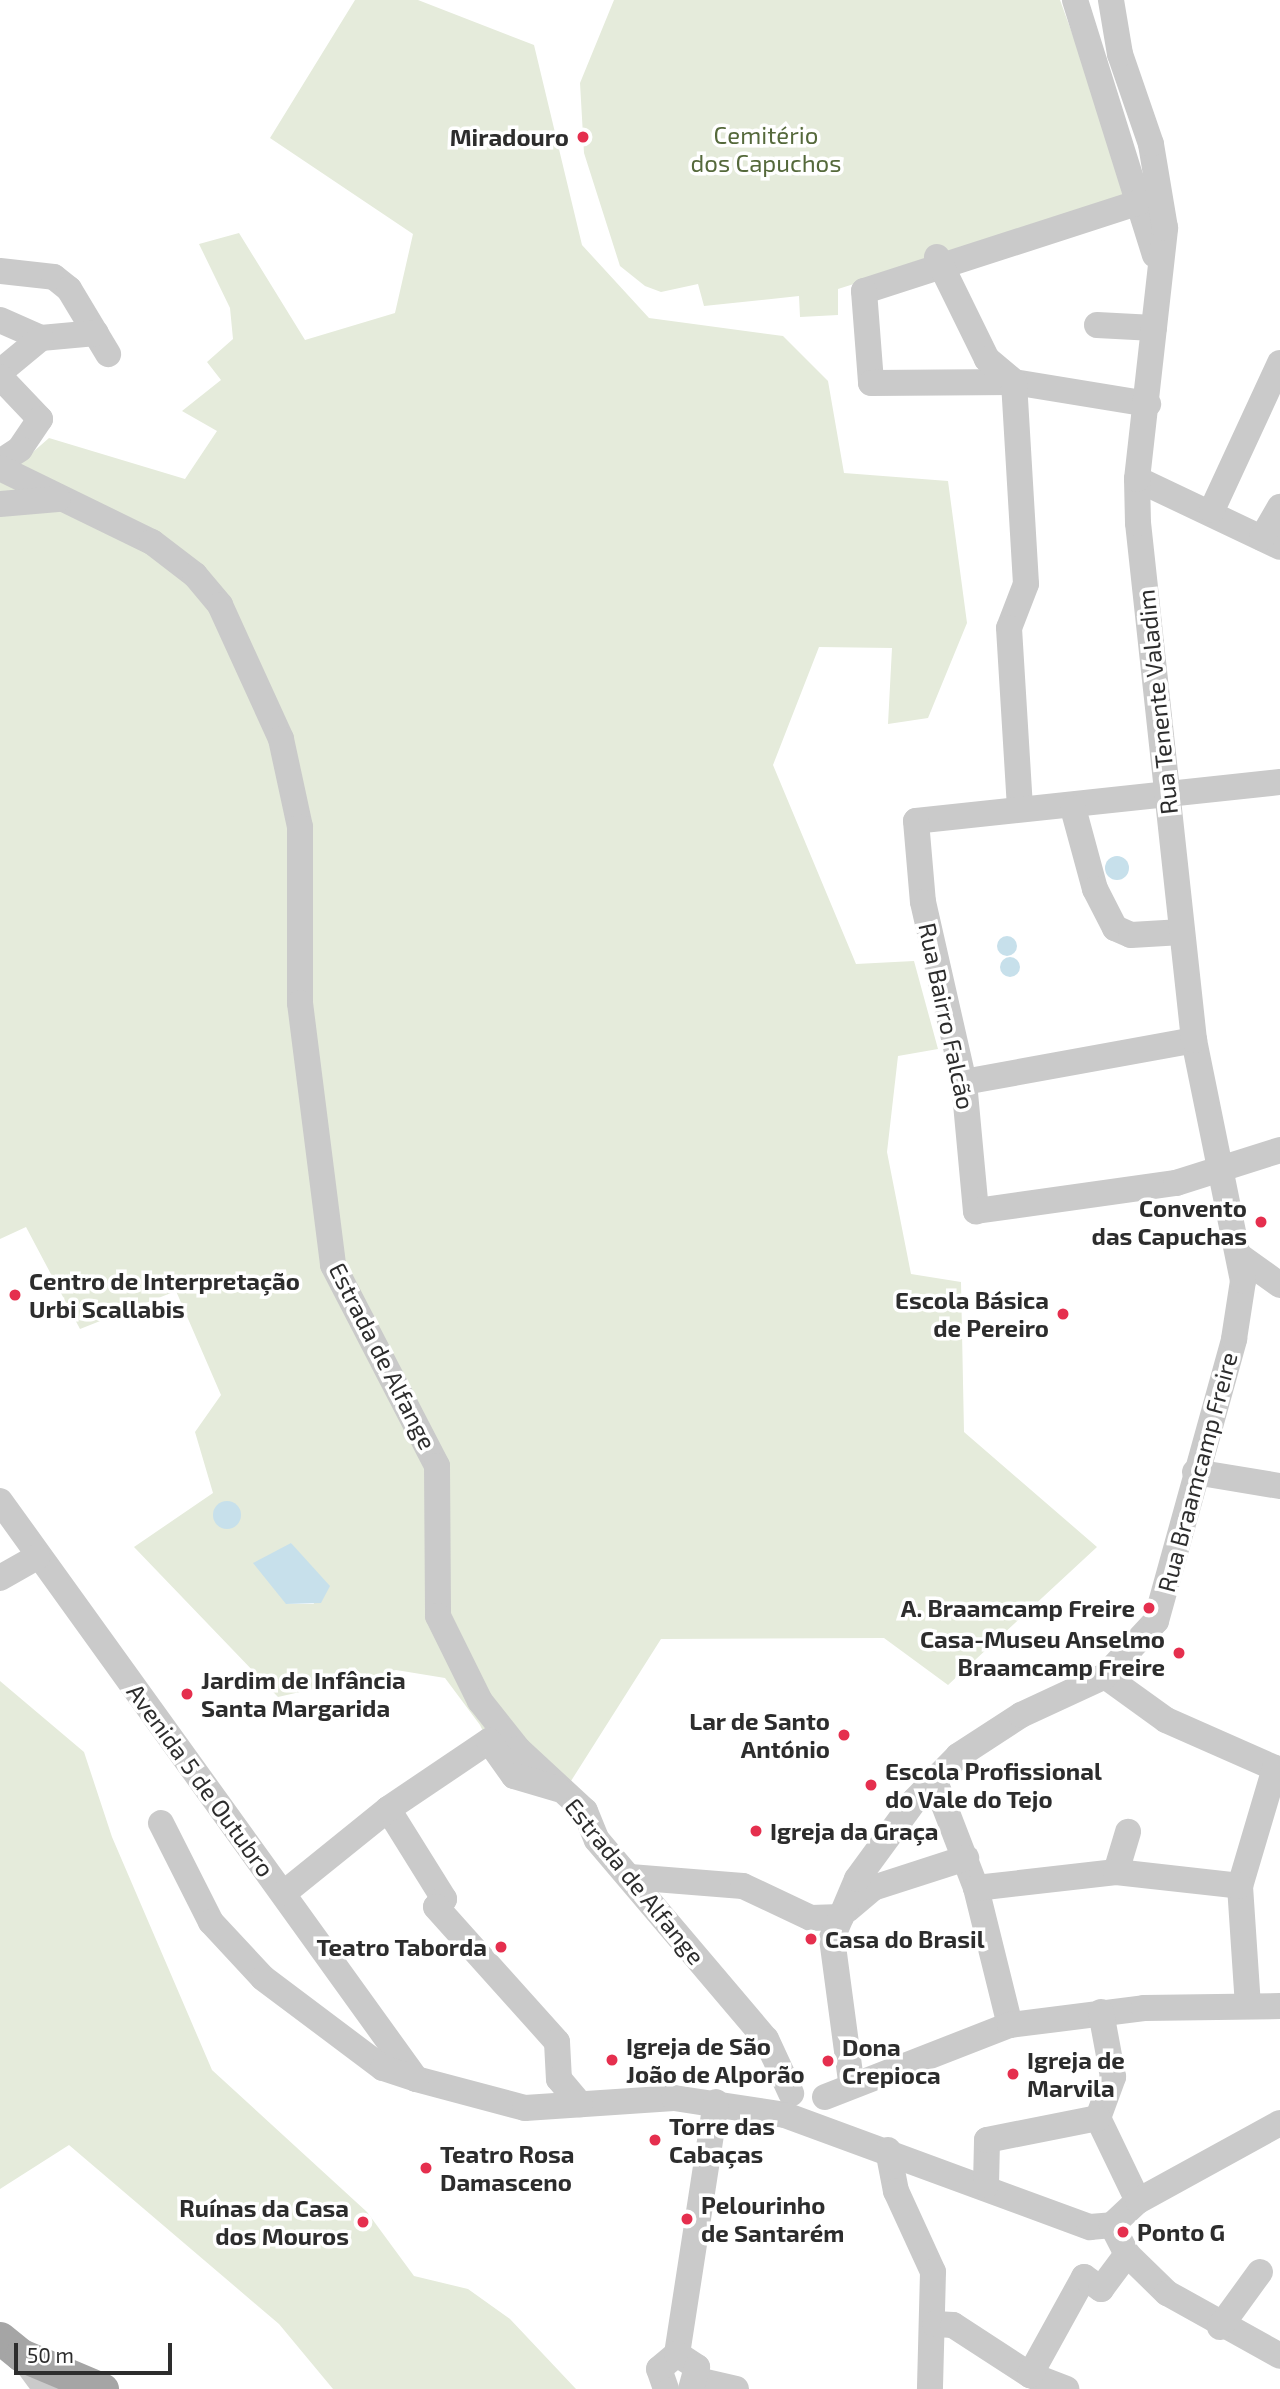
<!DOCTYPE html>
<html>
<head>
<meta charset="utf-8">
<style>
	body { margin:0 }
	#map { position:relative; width:1280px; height:2389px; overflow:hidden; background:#fff; font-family:"Exo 2",sans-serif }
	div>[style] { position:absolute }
	.green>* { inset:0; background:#e5ebdb }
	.water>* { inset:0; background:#c7e0eb }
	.round { border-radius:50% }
	.minor>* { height:26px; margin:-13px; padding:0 13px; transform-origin:13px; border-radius:13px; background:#cacaca }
	.major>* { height:33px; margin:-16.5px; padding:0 16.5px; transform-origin:16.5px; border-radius:16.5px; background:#a5a5a5 }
	.dots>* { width:19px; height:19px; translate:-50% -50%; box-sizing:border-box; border:4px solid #fff; border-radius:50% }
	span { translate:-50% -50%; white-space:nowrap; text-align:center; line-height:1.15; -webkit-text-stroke:7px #fff; paint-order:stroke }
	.park-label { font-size:24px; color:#55693b }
	.poi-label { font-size:24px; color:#2d2d2d; font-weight:700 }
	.right { translate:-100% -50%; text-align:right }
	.left { translate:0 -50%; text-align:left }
	.street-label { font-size:24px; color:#2d2d2d }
	.scale { position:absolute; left:14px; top:2343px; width:158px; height:32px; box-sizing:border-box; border:4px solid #2d2d2d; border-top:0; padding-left:9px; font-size:21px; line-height:24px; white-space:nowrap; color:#2d2d2d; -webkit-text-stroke:5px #fff; paint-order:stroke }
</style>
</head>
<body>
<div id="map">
	<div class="green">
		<div style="clip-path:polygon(evenodd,355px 0,418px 0,534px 45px,582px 245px,649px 318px,783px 336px,828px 381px,844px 473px,948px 481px,967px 623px,928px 718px,888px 724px,892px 648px,819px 647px,773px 765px,856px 964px,914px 961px,938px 1049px,898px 1056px,887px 1152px,911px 1274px,961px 1282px,964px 1432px,1097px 1547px,948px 1685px,884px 1638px,661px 1639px,571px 1781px,510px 1787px,480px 1725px,445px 1678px,396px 1670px,278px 1697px,134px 1547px,213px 1493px,195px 1432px,221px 1395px,176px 1291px,80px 1329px,26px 1227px,0 1239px,0 464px,25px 459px,49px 438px,185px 479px,217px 431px,182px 411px,221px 380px,207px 362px,233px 339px,230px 308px,199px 244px,239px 233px,305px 340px,395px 313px,413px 234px,270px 138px,355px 0,291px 1543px,314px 1604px,286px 1604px,291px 1543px)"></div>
		<div style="clip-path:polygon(614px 0,1060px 0,1131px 196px,838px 289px,838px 315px,800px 317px,799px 296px,704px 306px,698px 284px,661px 292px,645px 286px,620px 266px,584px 153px,580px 83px)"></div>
		<div style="clip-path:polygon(0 1681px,84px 1752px,112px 1837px,212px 2070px,367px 2212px,414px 2276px,468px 2289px,510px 2319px,576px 2389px,333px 2389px,279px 2324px,69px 2145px,0 2189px)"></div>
	</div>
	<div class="water">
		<div class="round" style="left:1105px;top:856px;width:24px;height:24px"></div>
		<div class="round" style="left:997px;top:936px;width:20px;height:20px"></div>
		<div class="round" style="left:1000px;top:957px;width:20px;height:20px"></div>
		<div class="round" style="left:213px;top:1501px;width:28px;height:28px"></div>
		<div style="clip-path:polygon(291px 1543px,330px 1586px,321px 1603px,286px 1604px,253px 1563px)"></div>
	</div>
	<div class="minor">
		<div style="left:1075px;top:0;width:267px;rotate:72.6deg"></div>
		<div style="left:1140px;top:202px;width:290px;rotate:162.1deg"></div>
		<div style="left:864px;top:291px;width:92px;rotate:85.6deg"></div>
		<div style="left:871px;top:383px;width:143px;rotate:-0.4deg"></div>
		<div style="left:1014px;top:382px;width:136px;rotate:9.3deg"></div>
		<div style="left:937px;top:257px;width:114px;rotate:63.9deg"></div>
		<div style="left:987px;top:359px;width:35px;rotate:40deg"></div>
		<div style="left:0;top:271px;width:54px;rotate:6.3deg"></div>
		<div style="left:54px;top:277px;width:19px;rotate:39deg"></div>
		<div style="left:69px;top:289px;width:76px;rotate:59deg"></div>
		<div style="left:0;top:320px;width:45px;rotate:23.7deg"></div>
		<div style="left:41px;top:338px;width:55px;rotate:-5.2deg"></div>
		<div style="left:1097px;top:325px;width:57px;rotate:3deg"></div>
		<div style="left:0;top:372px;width:53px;rotate:-39.7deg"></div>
		<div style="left:0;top:377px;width:58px;rotate:46.4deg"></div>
		<div style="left:40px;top:419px;width:36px;rotate:124deg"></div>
		<div style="left:20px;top:449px;width:24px;rotate:147deg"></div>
		<div style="left:1014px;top:382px;width:202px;rotate:86.6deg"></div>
		<div style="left:1026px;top:584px;width:47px;rotate:111.1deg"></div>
		<div style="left:1009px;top:628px;width:181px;rotate:86.5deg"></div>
		<div style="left:0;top:468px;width:169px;rotate:26deg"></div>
		<div style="left:152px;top:542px;width:54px;rotate:37.5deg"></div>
		<div style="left:195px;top:575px;width:39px;rotate:50deg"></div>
		<div style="left:220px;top:605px;width:147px;rotate:65.5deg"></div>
		<div style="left:281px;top:739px;width:90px;rotate:77.8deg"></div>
		<div style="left:300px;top:827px;width:176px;rotate:90deg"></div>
		<div style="left:300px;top:1003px;width:264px;rotate:82.8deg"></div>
		<div style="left:333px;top:1265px;width:226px;rotate:62.6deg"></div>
		<div style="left:437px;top:1466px;width:150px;rotate:89.6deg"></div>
		<div style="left:438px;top:1616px;width:95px;rotate:63.7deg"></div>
		<div style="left:480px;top:1701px;width:61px;rotate:51.6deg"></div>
		<div style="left:518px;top:1749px;width:91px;rotate:42.8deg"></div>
		<div style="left:585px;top:1811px;width:31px;rotate:68deg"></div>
		<div style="left:597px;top:1840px;width:261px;rotate:49.7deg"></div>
		<div style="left:766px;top:2039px;width:60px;rotate:65.2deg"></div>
		<div style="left:1137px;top:479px;width:158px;rotate:25.4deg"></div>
		<div style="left:0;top:504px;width:58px;rotate:-4.9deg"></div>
		<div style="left:1212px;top:510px;width:162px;rotate:-65.2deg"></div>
		<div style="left:1262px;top:538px;width:36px;rotate:-60deg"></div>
		<div style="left:1280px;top:782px;width:366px;rotate:173.9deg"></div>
		<div style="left:916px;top:821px;width:81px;rotate:85.1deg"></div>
		<div style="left:923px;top:902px;width:185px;rotate:77.2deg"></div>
		<div style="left:964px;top:1082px;width:130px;rotate:84.7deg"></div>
		<div style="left:976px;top:1211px;width:202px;rotate:-8deg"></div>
		<div style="left:1176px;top:1183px;width:109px;rotate:-17.6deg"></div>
		<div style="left:1073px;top:808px;width:84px;rotate:74.8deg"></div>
		<div style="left:1095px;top:889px;width:44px;rotate:62.9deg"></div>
		<div style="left:1115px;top:928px;width:17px;rotate:24deg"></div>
		<div style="left:1131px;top:935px;width:51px;rotate:-3.4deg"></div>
		<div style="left:964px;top:1082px;width:234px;rotate:-10.3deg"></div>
		<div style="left:1241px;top:1257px;width:48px;rotate:35.7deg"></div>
		<div style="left:1195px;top:1472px;width:86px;rotate:9.4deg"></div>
		<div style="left:0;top:1501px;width:712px;rotate:54.26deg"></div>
		<div style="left:416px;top:2079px;width:113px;rotate:14.9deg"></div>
		<div style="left:525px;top:2108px;width:149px;rotate:-3.8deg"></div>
		<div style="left:674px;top:2098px;width:112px;rotate:8.7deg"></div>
		<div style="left:785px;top:2115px;width:325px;rotate:20.2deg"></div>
		<div style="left:1090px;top:2227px;width:22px;rotate:-5deg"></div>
		<div style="left:1112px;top:2225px;width:35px;rotate:-43deg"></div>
		<div style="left:0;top:1578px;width:43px;rotate:-29.6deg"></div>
		<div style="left:1105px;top:1676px;width:75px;rotate:35.8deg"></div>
		<div style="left:1166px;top:1720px;width:119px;rotate:23.8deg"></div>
		<div style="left:1275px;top:1768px;width:123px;rotate:106.5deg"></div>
		<div style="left:1240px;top:1886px;width:120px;rotate:86.2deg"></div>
		<div style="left:934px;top:1779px;width:117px;rotate:68.9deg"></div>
		<div style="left:976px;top:1888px;width:141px;rotate:76.1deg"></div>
		<div style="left:388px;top:1809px;width:106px;rotate:58.1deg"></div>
		<div style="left:444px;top:1899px;width:11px;rotate:135deg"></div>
		<div style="left:436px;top:1907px;width:181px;rotate:48.1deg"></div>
		<div style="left:557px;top:2042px;width:37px;rotate:87deg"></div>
		<div style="left:559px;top:2079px;width:33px;rotate:50deg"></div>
		<div style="left:161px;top:1823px;width:111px;rotate:63.2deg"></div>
		<div style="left:211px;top:1922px;width:76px;rotate:47.1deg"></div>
		<div style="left:263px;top:1978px;width:150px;rotate:36.9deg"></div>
		<div style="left:383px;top:2068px;width:35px;rotate:18deg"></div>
		<div style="left:1116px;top:1872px;width:42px;rotate:-73.3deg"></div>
		<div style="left:630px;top:1877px;width:113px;rotate:4.6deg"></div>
		<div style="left:743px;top:1886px;width:75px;rotate:25.2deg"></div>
		<div style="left:811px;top:1918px;width:30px;rotate:-2deg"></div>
		<div style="left:976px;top:1888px;width:141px;rotate:-6.5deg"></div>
		<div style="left:1116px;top:1872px;width:125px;rotate:6.4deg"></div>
		<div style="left:284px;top:1893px;width:134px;rotate:-38.9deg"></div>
		<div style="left:388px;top:1809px;width:122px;rotate:-34deg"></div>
		<div style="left:489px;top:1741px;width:43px;rotate:54.5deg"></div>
		<div style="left:514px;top:1776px;width:46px;rotate:16.5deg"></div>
		<div style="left:847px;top:1910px;width:34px;rotate:-40deg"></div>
		<div style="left:873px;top:1888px;width:98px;rotate:-17.9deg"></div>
		<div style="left:851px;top:2081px;width:144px;rotate:-97.6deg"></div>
		<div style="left:832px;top:1938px;width:64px;rotate:-67deg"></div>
		<div style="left:857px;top:1879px;width:97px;rotate:-53.8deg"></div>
		<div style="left:914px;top:1801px;width:63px;rotate:-45.6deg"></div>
		<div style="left:958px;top:1756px;width:75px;rotate:-33.1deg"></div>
		<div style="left:1021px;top:1715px;width:93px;rotate:-24.9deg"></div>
		<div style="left:1105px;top:1676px;width:75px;rotate:-47.2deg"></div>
		<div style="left:1156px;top:1621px;width:293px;rotate:-74.5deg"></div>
		<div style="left:1234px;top:1339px;width:59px;rotate:-81.2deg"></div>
		<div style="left:1243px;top:1281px;width:246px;rotate:-101.5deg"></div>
		<div style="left:1194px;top:1040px;width:520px;rotate:-96.18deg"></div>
		<div style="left:1138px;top:523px;width:44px;rotate:-91.3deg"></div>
		<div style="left:1137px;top:479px;width:253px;rotate:-83.6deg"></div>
		<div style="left:1165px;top:228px;width:85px;rotate:-99.5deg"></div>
		<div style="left:1151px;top:144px;width:95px;rotate:-109deg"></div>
		<div style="left:1120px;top:54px;width:55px;rotate:-99.5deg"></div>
		<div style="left:825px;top:2097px;width:199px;rotate:-21.3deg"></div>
		<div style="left:1010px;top:2025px;width:135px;rotate:-7.2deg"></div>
		<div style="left:1144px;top:2008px;width:136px;rotate:-0.8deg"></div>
		<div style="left:1098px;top:2118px;width:44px;rotate:-69.9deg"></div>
		<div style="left:1113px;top:2077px;width:66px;rotate:-100.5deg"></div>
		<div style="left:1098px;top:2118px;width:92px;rotate:64.3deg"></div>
		<div style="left:888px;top:2150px;width:42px;rotate:79deg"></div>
		<div style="left:896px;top:2191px;width:89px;rotate:65.4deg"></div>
		<div style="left:933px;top:2272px;width:117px;rotate:91.5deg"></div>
		<div style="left:986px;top:2185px;width:45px;rotate:-88.7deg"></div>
		<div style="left:987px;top:2140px;width:113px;rotate:-11.2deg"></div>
		<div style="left:1138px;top:2201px;width:162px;rotate:-28.8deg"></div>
		<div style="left:1112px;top:2225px;width:33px;rotate:63deg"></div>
		<div style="left:1127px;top:2254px;width:56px;rotate:44.3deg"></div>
		<div style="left:1167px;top:2293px;width:129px;rotate:29.1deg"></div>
		<div style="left:935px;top:2324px;width:18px;rotate:3deg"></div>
		<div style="left:953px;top:2325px;width:92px;rotate:33deg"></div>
		<div style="left:1030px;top:2375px;width:39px;rotate:21deg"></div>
		<div style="left:1220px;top:2327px;width:68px;rotate:-54deg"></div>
		<div style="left:677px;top:2354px;width:255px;rotate:-81.2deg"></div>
		<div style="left:21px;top:2355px;width:42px;rotate:53.7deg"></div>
		<div style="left:1030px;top:2375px;width:112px;rotate:-61.1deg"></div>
		<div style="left:1084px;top:2277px;width:21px;rotate:35deg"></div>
		<div style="left:1101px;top:2289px;width:44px;rotate:-53.4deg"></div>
		<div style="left:697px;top:2380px;width:40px;rotate:13deg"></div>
		<div style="left:666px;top:2389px;width:21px;rotate:-109deg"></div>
		<div style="left:659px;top:2369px;width:23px;rotate:-40deg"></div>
		<div style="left:677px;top:2354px;width:24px;rotate:33deg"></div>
		<div style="left:697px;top:2367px;width:23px;rotate:105deg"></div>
	</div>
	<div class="major">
		<div style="left:0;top:2338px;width:27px;rotate:39deg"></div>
		<div style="left:21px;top:2355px;width:88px;rotate:22.8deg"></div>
	</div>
	<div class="dots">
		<div style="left:583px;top:137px;background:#e52f4e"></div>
		<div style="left:1261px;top:1222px;background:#e52f4e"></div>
		<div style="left:15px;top:1295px;background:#e52f4e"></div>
		<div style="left:1063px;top:1314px;background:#e52f4e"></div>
		<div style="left:1149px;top:1608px;background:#e52f4e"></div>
		<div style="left:1179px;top:1653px;background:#e52f4e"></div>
		<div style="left:187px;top:1694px;background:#e52f4e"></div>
		<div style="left:844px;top:1735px;background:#e52f4e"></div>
		<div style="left:871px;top:1785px;background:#e52f4e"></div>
		<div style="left:756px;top:1831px;background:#e52f4e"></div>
		<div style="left:811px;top:1939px;background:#e52f4e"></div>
		<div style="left:501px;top:1947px;background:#e52f4e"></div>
		<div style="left:612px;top:2060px;background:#e52f4e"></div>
		<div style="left:828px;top:2061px;background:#e52f4e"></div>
		<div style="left:1013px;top:2074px;background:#e52f4e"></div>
		<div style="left:655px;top:2140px;background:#e52f4e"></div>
		<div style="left:426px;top:2168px;background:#e52f4e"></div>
		<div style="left:687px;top:2219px;background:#e52f4e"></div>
		<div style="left:363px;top:2222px;background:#e52f4e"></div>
		<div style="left:1123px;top:2232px;background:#e52f4e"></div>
	</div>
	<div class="park-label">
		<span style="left:766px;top:149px">Cemitério<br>dos Capuchos</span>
	</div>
	<div class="poi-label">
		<span class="right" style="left:569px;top:137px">Miradouro</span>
		<span class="right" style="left:1247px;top:1222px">Convento<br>das Capuchas</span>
		<span class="left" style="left:29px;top:1295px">Centro de Interpretação<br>Urbi Scallabis</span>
		<span class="right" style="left:1049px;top:1314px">Escola Básica<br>de Pereiro</span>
		<span class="right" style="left:1135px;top:1608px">A. Braamcamp Freire</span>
		<span class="right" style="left:1165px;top:1653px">Casa-Museu Anselmo<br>Braamcamp Freire</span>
		<span class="left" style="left:201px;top:1694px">Jardim de Infância<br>Santa Margarida</span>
		<span class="right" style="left:830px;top:1735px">Lar de Santo<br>António</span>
		<span class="left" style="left:885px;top:1785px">Escola Profissional<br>do Vale do Tejo</span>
		<span class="left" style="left:770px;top:1831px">Igreja da Graça</span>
		<span class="left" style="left:825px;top:1939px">Casa do Brasil</span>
		<span class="right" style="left:487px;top:1947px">Teatro Taborda</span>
		<span class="left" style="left:626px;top:2060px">Igreja de São<br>João de Alporão</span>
		<span class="left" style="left:842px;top:2061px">Dona<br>Crepioca</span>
		<span class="left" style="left:1027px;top:2074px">Igreja de<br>Marvila</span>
		<span class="left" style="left:669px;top:2140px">Torre das<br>Cabaças</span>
		<span class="left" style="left:440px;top:2168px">Teatro Rosa<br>Damasceno</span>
		<span class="left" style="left:701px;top:2219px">Pelourinho<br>de Santarém</span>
		<span class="right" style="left:349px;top:2222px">Ruínas da Casa<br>dos Mouros</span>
		<span class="left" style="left:1137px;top:2232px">Ponto G</span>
	</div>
	<div class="street-label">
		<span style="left:1157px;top:702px;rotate:-96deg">Rua Tenente Valadim</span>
		<span style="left:947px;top:1016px;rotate:78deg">Rua Bairro Falcão</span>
		<span style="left:383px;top:1356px;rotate:63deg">Estrada de Alfange</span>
		<span style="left:1197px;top:1472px;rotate:-75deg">Rua Braamcamp Freire</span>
		<span style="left:201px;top:1780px;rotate:54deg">Avenida 5 de Outubro</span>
		<span style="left:635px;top:1881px;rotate:51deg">Estrada de Alfange</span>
	</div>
	<div class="scale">50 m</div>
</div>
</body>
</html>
